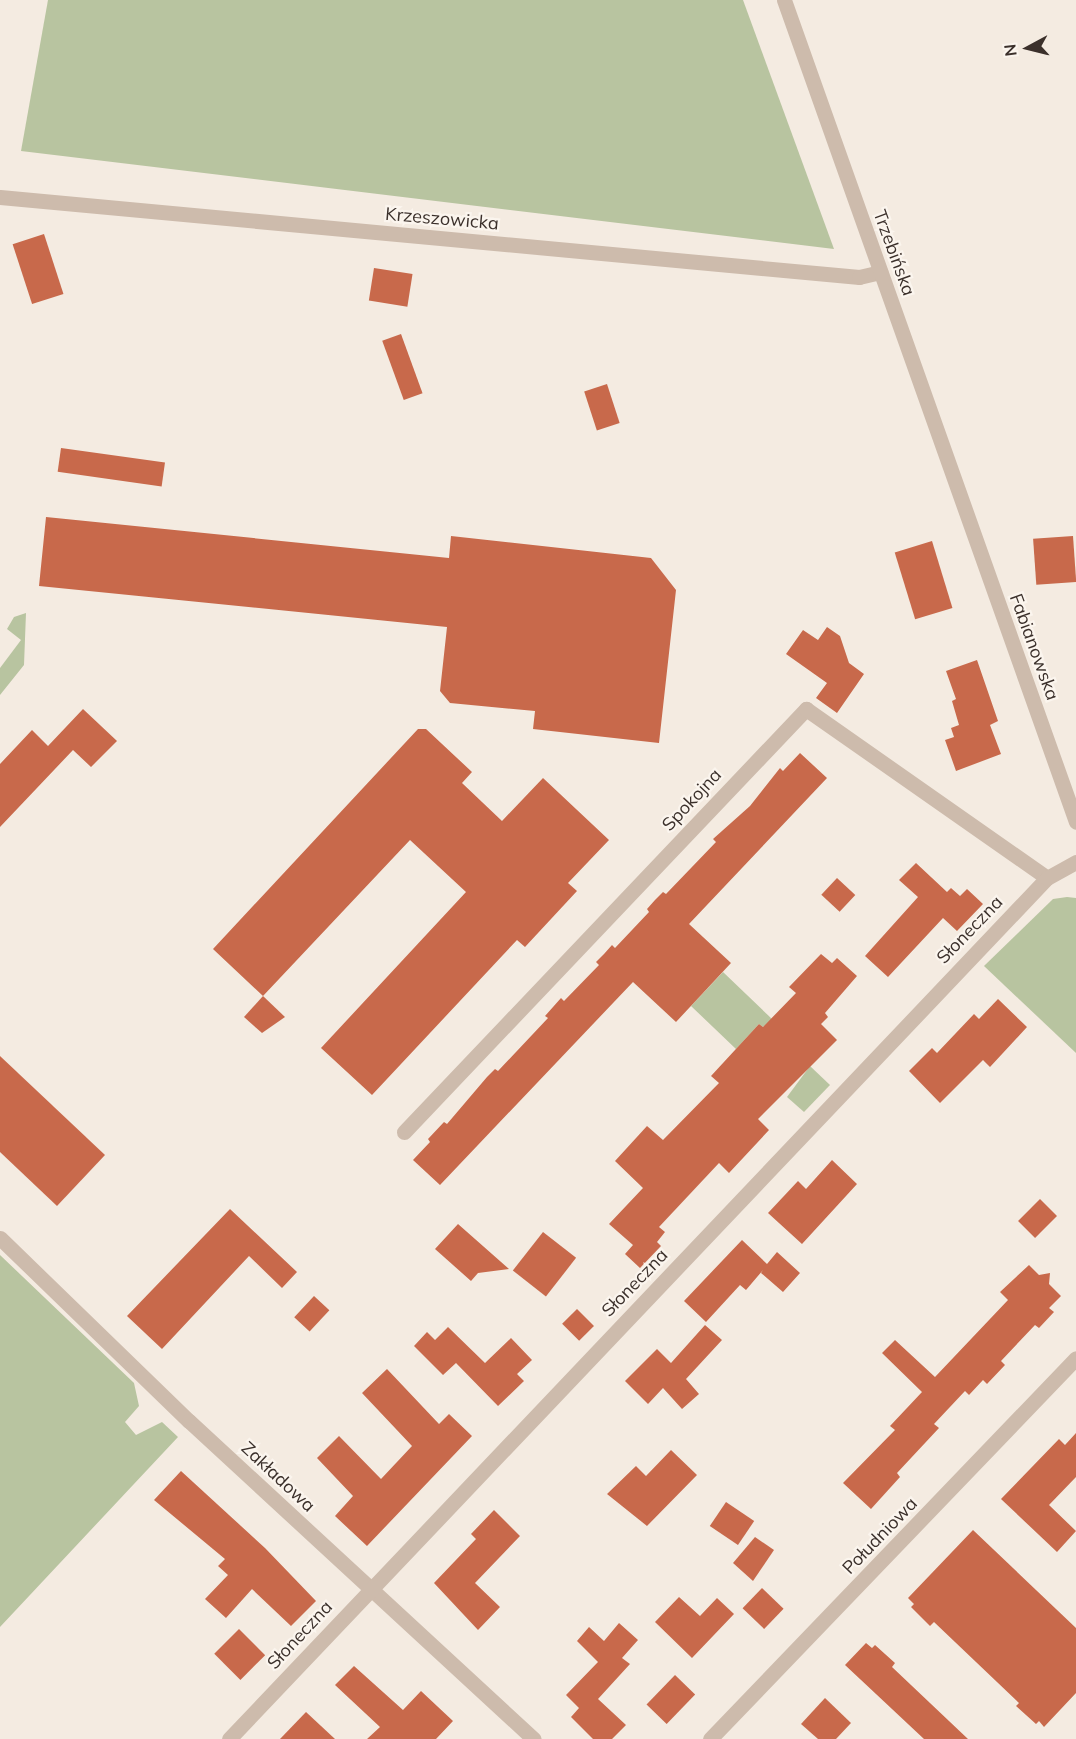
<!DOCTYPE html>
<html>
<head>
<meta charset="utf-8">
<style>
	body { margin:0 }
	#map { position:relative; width:1076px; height:1739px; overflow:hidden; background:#f4ebe1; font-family:Mulish,sans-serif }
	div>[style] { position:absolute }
	.green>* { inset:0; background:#b8c4a0 }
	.building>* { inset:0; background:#c8694b; transform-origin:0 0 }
	.minor>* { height:15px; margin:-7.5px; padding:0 7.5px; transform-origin:7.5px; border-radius:7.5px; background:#cdbbac }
	.tertiary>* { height:15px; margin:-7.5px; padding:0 7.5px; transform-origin:7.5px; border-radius:7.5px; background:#cdbbac }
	span { translate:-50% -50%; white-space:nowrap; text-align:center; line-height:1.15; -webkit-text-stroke:4.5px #fbf5ee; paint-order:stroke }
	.street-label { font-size:18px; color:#3b302b }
	.north { position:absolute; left:998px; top:18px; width:60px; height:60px; -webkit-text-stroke:4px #fbf5ee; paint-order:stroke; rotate:263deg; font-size:16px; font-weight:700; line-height:24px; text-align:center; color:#3b302b }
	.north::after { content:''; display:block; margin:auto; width:21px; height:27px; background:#3b302b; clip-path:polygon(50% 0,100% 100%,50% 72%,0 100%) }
</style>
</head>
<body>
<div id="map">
	<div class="green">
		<div style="clip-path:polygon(48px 0,743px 0,834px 249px,21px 151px)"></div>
		<div style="clip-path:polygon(26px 613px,24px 665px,0 695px,0 668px,21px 640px,7px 629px,14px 617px)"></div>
		<div style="clip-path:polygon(1067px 897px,1076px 898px,1076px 1053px,984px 966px,1053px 899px)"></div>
		<div style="clip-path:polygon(723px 972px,772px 1019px,763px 1027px,759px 1024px,736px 1049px,691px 1006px)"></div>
		<div style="clip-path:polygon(810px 1066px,830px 1085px,804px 1112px,787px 1097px)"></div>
		<div style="clip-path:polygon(0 1255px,134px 1383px,139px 1406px,125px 1422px,136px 1435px,162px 1422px,178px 1437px,0 1627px)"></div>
	</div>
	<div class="building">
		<div style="left:44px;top:234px;width:63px;height:33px;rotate:72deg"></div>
		<div style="left:374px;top:268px;width:39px;height:33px;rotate:9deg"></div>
		<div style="left:401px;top:334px;width:63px;height:20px;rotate:70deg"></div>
		<div style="left:607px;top:384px;width:41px;height:24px;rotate:72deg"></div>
		<div style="left:61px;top:448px;width:105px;height:24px;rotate:8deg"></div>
		<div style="clip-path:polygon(46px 517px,449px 558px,451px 536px,651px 558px,676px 590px,659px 743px,533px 729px,535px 711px,450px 703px,440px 691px,447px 627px,39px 586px)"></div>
		<div style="left:1073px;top:536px;width:46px;height:40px;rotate:86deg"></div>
		<div style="left:932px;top:541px;width:70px;height:39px;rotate:73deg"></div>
		<div style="clip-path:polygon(827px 627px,840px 636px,849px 663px,864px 674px,837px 713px,816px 698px,827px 683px,786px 654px,803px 630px,818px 640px)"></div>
		<div style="clip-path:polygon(977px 660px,998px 721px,990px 725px,1001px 754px,956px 771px,945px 740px,954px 737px,951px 728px,959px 725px,952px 701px,956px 699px,946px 671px)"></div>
		<div style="clip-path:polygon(83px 709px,117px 741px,91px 767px,73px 750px,0 827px,0 764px,32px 730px,48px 746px)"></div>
		<div style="clip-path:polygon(418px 729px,426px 729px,472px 772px,462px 783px,502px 821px,543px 778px,609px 840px,568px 883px,577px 891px,525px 947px,517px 940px,372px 1095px,321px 1048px,466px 892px,410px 840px,263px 996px,213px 949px)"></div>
		<div style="clip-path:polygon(800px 753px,827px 778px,689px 924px,731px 963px,676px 1022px,633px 982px,440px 1185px,413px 1160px,430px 1142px,428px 1139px,444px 1122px,447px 1124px,487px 1077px,495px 1069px,498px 1071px,548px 1018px,545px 1016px,561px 998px,564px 1001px,599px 965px,596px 962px,604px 954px,612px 945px,615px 948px,649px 912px,647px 909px,655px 900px,663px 892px,666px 894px,716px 842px,713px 839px,750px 806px,780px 768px,783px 771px)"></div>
		<div style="clip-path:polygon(916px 863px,947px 892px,951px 888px,960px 896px,967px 889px,983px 904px,957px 931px,943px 918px,888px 977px,865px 956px,918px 897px,899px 880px)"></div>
		<div style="left:837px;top:878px;width:25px;height:23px;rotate:43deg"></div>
		<div style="clip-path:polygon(821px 954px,832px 963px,837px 958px,857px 976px,825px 1013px,828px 1017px,821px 1024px,837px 1040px,758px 1119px,769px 1130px,729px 1173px,719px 1163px,659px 1227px,665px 1232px,657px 1242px,661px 1246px,640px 1268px,625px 1254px,633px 1245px,609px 1224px,643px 1188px,615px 1161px,647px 1126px,663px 1140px,719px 1083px,711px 1076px,759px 1024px,763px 1027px,796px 993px,789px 987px)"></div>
		<div style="clip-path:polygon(263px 996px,285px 1017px,262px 1033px,244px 1017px)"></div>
		<div style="clip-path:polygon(998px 999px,1027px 1027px,990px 1067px,983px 1060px,940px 1103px,909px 1071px,932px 1048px,937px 1053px,974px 1014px,979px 1019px)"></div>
		<div style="clip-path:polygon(0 1056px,105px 1155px,57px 1206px,0 1152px)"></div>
		<div style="clip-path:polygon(832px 1160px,857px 1184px,802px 1244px,768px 1213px,798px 1181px,806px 1189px)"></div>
		<div style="left:1040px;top:1199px;width:24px;height:31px;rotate:45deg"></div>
		<div style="clip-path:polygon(230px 1209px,297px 1272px,282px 1288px,249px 1256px,162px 1349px,127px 1316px)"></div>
		<div style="clip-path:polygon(458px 1224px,509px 1269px,478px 1273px,471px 1281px,435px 1249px)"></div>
		<div style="left:543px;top:1232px;width:42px;height:49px;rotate:38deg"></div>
		<div style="clip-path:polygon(742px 1240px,767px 1264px,777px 1252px,800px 1273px,783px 1292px,761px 1273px,763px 1270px,746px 1290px,740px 1285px,706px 1322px,684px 1301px)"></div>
		<div style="clip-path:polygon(1029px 1265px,1039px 1275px,1050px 1273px,1049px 1284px,1061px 1296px,1049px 1308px,1054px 1312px,1039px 1328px,1035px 1325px,1001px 1361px,1005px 1365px,987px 1384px,983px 1380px,969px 1395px,965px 1391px,934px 1424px,939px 1428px,897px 1473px,900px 1477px,871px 1509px,843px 1483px,895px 1430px,890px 1426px,922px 1392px,882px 1353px,895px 1340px,935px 1377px,1008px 1300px,1000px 1292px)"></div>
		<div style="left:314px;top:1296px;width:21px;height:29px;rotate:43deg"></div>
		<div style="left:577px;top:1309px;width:24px;height:21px;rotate:45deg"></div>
		<div style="clip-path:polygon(705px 1325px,722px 1340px,686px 1379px,699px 1394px,682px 1409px,663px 1388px,648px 1404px,625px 1381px,657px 1349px,671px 1363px)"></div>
		<div style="clip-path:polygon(448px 1327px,485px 1363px,511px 1338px,532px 1360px,517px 1374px,524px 1381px,498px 1406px,456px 1363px,443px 1375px,414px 1346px,427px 1332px,435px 1340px)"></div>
		<div style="clip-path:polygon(387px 1369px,439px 1424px,449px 1414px,472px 1436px,367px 1546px,335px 1516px,353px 1496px,317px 1458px,339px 1436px,381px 1479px,412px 1446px,362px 1393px)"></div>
		<div style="clip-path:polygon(1076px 1433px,1076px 1477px,1049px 1505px,1076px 1531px,1057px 1552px,1001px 1499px,1059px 1439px,1065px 1445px)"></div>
		<div style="clip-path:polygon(671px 1450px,697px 1475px,647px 1526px,607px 1494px,636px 1466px,646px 1476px)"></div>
		<div style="clip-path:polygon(181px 1471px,265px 1548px,316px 1601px,291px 1626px,252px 1589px,226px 1618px,205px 1599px,228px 1575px,218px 1566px,225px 1559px,154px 1500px)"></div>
		<div style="left:726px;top:1502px;width:34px;height:29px;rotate:34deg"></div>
		<div style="clip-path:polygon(494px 1510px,520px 1536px,475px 1583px,500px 1607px,478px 1630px,434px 1583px,476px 1539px,471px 1534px)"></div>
		<div style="clip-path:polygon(973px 1530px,1076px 1628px,1076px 1693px,1044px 1727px,1039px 1721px,1036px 1724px,1016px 1706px,1019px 1703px,934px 1622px,930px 1626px,911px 1607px,914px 1604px,908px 1598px)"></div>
		<div style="clip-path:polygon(755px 1537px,774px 1550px,753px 1581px,733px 1563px)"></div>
		<div style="left:762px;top:1588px;width:30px;height:28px;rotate:44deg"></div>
		<div style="clip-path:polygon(679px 1597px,700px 1616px,717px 1598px,734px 1614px,692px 1658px,655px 1622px)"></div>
		<div style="clip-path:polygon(619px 1623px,638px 1640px,622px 1658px,630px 1664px,598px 1699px,626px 1725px,612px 1739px,593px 1739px,571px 1717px,579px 1708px,566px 1695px,598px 1662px,577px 1641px,589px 1627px,604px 1641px)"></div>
		<div style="left:239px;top:1629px;width:37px;height:35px;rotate:45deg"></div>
		<div style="clip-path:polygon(866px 1643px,872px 1648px,875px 1645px,895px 1663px,892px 1667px,968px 1739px,924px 1739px,876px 1694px,845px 1665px)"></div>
		<div style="clip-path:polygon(354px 1666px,403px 1710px,421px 1691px,453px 1721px,436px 1739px,367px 1739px,380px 1727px,335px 1685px)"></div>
		<div style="left:675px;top:1675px;width:28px;height:41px;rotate:44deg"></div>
		<div style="clip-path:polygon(825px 1698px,851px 1723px,836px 1739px,818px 1739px,801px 1724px)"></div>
		<div style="clip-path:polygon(306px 1712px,335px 1739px,280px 1739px)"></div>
	</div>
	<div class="minor">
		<div style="left:0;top:197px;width:863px;rotate:5.32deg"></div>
		<div style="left:859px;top:277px;width:22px;rotate:-13deg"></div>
		<div style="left:404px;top:1132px;width:584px;rotate:-46.46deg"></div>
		<div style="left:806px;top:709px;width:294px;rotate:35deg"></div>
		<div style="left:0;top:1238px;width:263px;rotate:44.1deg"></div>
		<div style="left:189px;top:1421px;width:469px;rotate:42.7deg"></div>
		<div style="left:229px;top:1739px;width:1188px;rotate:-46.47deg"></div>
		<div style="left:1047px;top:878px;width:33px;rotate:-29deg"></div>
		<div style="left:710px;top:1739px;width:528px;rotate:-46.15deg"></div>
	</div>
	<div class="tertiary">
		<div style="left:784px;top:0;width:872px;rotate:70.44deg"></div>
	</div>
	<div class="street-label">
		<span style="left:442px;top:219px;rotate:5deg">Krzeszowicka</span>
		<span style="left:894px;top:253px;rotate:70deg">Trzebińska</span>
		<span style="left:1034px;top:647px;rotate:70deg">Fabianowska</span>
		<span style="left:692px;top:800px;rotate:-47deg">Spokojna</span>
		<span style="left:970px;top:930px;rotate:-46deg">Słoneczna</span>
		<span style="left:635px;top:1283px;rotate:-46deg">Słoneczna</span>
		<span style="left:278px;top:1477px;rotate:43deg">Zakładowa</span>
		<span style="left:880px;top:1536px;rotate:-46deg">Południowa</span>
		<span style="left:300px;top:1635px;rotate:-47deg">Słoneczna</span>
	</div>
	<div class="north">N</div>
</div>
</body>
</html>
